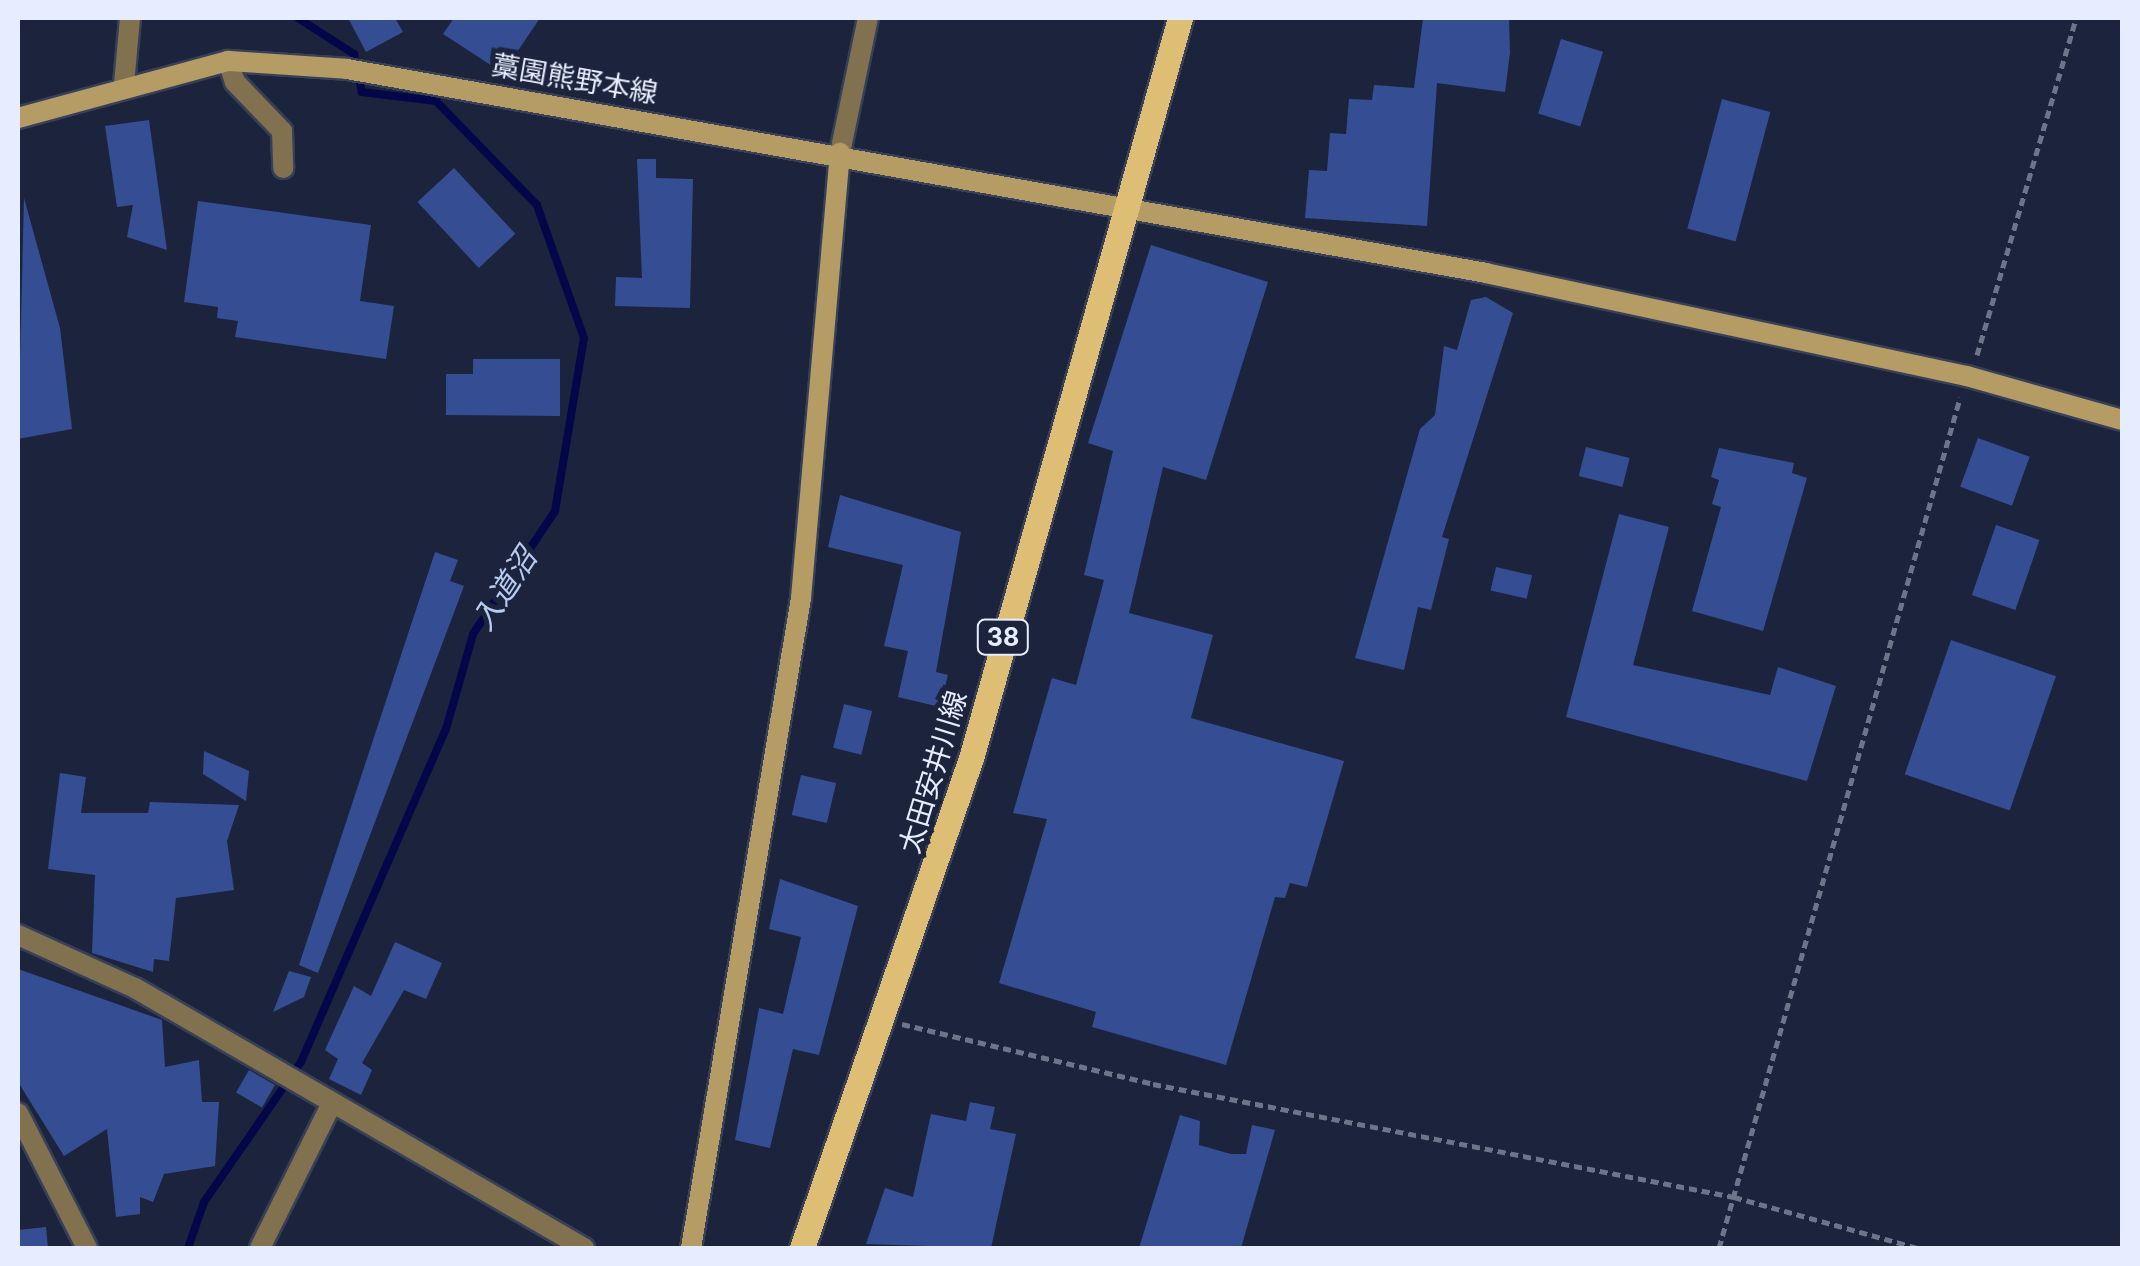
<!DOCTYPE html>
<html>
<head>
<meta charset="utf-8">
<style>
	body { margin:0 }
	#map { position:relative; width:2140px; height:1266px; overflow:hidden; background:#1b243c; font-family:Inter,"Noto Sans JP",sans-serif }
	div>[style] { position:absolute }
	.stream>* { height:8px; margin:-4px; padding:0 4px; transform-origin:4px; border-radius:4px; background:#030649 }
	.building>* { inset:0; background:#354e93; transform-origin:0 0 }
	.path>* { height:5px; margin-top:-2.5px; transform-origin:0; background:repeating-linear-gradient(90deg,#6d758a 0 8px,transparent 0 13px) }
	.roads { filter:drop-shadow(2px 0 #374057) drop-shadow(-2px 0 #374057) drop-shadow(0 2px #374057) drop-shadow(0 -2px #374057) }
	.street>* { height:20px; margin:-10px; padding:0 10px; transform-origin:10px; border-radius:10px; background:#81714f }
	.secondary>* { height:20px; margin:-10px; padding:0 10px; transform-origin:10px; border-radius:10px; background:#b59c64 }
	.primary>* { height:25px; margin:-12.5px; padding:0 12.5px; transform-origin:12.5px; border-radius:12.5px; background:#debd74 }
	span { translate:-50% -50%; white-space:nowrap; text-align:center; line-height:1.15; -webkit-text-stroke:10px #1b243c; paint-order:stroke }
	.shield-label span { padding:2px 8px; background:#1b243c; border:2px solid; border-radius:8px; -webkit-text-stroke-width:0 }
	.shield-label { font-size:25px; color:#e6edfe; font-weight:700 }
	.street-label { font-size:28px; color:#e6edfe }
	.water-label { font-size:30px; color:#b9cbf2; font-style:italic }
	.frame { position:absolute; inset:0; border:20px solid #e6edfe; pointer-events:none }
</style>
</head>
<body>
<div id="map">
	<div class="stream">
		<div style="left:188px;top:1248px;width:49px;rotate:-70.8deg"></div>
		<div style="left:204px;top:1202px;width:170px;rotate:-55.3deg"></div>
		<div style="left:301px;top:1062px;width:363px;rotate:-66.5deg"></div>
		<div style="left:446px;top:729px;width:99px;rotate:-74.1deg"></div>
		<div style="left:473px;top:634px;width:148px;rotate:-56.3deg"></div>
		<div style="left:555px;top:511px;width:175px;rotate:-80.5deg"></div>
		<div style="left:584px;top:338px;width:141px;rotate:-109.5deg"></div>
		<div style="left:537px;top:205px;width:145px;rotate:-134.2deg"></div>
		<div style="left:436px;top:101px;width:75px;rotate:-173.1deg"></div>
		<div style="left:362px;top:92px;width:39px;rotate:-102deg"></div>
		<div style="left:354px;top:54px;width:67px;rotate:-147.3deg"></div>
	</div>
	<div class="building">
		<div style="clip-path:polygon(348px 18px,395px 18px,403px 32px,366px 52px)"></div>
		<div style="clip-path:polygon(454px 18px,540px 18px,503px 73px,443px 34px)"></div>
		<div style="clip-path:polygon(1423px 18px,1509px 18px,1510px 53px,1505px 92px,1437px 83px,1427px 226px,1305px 218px,1309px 170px,1327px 171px,1330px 133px,1346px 134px,1349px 99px,1372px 100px,1374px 85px,1414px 88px)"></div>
		<div style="left:1561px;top:39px;width:44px;height:78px;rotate:17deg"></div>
		<div style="left:1722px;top:99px;width:50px;height:134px;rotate:15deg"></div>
		<div style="clip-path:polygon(149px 120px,167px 250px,127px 237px,133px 205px,117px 207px,105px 126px)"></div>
		<div style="clip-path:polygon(637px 159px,656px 159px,656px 178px,693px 179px,690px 308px,615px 306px,616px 277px,642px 278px)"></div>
		<div style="left:454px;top:168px;width:90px;height:50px;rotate:47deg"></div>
		<div style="clip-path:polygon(24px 198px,60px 328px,72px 429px,18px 439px)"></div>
		<div style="clip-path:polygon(198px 201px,371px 225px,360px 301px,394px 306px,386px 359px,235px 337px,238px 321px,217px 318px,218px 307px,184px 302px)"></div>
		<div style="clip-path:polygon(1151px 245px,1268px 282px,1206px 480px,1163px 467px,1129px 613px,1213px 635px,1191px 718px,1344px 761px,1307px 887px,1290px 883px,1285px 898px,1275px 897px,1226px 1065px,1092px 1027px,1096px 1012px,999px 983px,1047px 819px,1013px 813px,1052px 678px,1076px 685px,1104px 580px,1084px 575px,1113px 451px,1088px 443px)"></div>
		<div style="clip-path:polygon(1486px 297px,1513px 313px,1442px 537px,1449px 539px,1431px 610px,1418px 607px,1404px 670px,1355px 658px,1420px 429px,1435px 415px,1444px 346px,1457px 350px,1471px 300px)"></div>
		<div style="clip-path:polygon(473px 359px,560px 359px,560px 416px,446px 415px,446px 374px,473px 374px)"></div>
		<div style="left:1978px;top:438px;width:55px;height:52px;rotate:20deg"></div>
		<div style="left:1586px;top:447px;width:45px;height:30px;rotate:14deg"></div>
		<div style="clip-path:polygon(1719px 448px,1794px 463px,1792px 473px,1807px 478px,1763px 631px,1692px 611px,1721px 507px,1712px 504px,1719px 480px,1711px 477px)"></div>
		<div style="clip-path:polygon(840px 495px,961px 532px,936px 672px,948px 675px,940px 707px,898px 697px,908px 651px,884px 646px,903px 565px,828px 547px)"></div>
		<div style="clip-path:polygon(1619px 514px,1669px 527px,1633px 665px,1770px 695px,1778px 667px,1836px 686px,1807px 781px,1566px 717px)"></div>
		<div style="left:1996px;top:525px;width:46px;height:74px;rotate:19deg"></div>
		<div style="clip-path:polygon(435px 552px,458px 560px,450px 581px,464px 586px,318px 973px,299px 965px)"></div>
		<div style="left:1496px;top:567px;width:37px;height:24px;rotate:13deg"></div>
		<div style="left:1951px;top:640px;width:111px;height:142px;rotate:19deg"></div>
		<div style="left:844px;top:704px;width:29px;height:45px;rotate:14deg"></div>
		<div style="clip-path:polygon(204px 751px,249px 771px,246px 801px,203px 774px)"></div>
		<div style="clip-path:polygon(60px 773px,86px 777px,81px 813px,148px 813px,150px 802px,239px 805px,227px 841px,234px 890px,176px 898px,169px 961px,154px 959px,153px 972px,92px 953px,95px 875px,48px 869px)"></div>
		<div style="left:801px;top:775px;width:36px;height:41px;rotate:13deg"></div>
		<div style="clip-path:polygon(780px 879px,858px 906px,819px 1055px,793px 1049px,770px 1148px,735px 1140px,759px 1008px,783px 1014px,801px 937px,769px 929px)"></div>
		<div style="clip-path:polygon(395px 942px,442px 963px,426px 999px,404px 990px,362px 1063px,372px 1070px,361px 1095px,329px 1079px,338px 1059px,325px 1050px,354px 986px,371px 996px)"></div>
		<div style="clip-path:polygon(18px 969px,162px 1020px,165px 1067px,199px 1060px,202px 1102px,219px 1102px,215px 1166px,164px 1174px,153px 1202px,140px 1197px,140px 1214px,116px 1217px,107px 1129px,64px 1156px,18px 1082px)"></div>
		<div style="clip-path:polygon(289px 971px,311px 977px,304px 997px,273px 1012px)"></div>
		<div style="left:249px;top:1070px;width:30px;height:26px;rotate:30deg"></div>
		<div style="clip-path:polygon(970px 1102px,995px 1107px,990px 1129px,1016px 1134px,991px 1248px,866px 1244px,885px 1188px,913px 1197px,931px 1114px,966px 1121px)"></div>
		<div style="clip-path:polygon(1180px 1115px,1200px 1121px,1199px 1145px,1231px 1154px,1246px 1154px,1252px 1125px,1275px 1130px,1241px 1248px,1139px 1248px)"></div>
		<div style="clip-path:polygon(46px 1227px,48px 1248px,18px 1248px,18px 1230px)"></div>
	</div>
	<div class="path">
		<div style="left:1977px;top:355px;width:351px;rotate:-73.6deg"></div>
		<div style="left:902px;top:1024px;width:258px;rotate:13.4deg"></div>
		<div style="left:1153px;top:1084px;width:592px;rotate:11.01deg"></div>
		<div style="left:1734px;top:1197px;width:191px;rotate:15.5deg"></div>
		<div style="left:1719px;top:1248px;width:884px;rotate:-74.17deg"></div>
	</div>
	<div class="roads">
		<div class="street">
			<div style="left:228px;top:61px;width:22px;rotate:72deg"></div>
			<div style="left:235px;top:82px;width:68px;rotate:46.2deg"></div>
			<div style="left:282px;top:131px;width:37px;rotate:88deg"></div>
			<div style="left:124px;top:84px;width:66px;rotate:-84.8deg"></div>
			<div style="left:840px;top:153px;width:138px;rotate:-78.3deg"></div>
			<div style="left:18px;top:935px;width:128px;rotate:24.4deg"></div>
			<div style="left:135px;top:988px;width:519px;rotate:30.07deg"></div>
			<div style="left:18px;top:1113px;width:152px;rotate:62.9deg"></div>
			<div style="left:260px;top:1248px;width:162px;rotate:-63.6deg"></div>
		</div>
		<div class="secondary">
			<div style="left:18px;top:118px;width:218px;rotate:-15.2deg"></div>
			<div style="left:228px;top:61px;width:119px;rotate:3.8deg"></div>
			<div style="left:347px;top:69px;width:1157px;rotate:10.15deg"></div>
			<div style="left:1486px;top:273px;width:492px;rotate:12.1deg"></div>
			<div style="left:1967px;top:376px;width:161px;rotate:15.8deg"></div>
			<div style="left:691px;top:1248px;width:659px;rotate:-80.39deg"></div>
			<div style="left:801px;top:598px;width:447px;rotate:-85deg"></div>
		</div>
		<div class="primary">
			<div style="left:802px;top:1248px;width:521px;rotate:-70.97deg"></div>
			<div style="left:972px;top:755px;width:766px;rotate:-74.24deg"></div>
		</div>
	</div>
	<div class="shield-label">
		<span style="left:1003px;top:637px">38</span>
	</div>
	<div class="street-label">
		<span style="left:575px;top:79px;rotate:10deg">藁園熊野本線</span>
		<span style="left:933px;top:772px;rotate:-73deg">太田安井川線</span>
	</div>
	<div class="water-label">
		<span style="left:504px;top:589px;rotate:-57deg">入道沼</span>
	</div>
	<div class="frame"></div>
</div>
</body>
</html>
